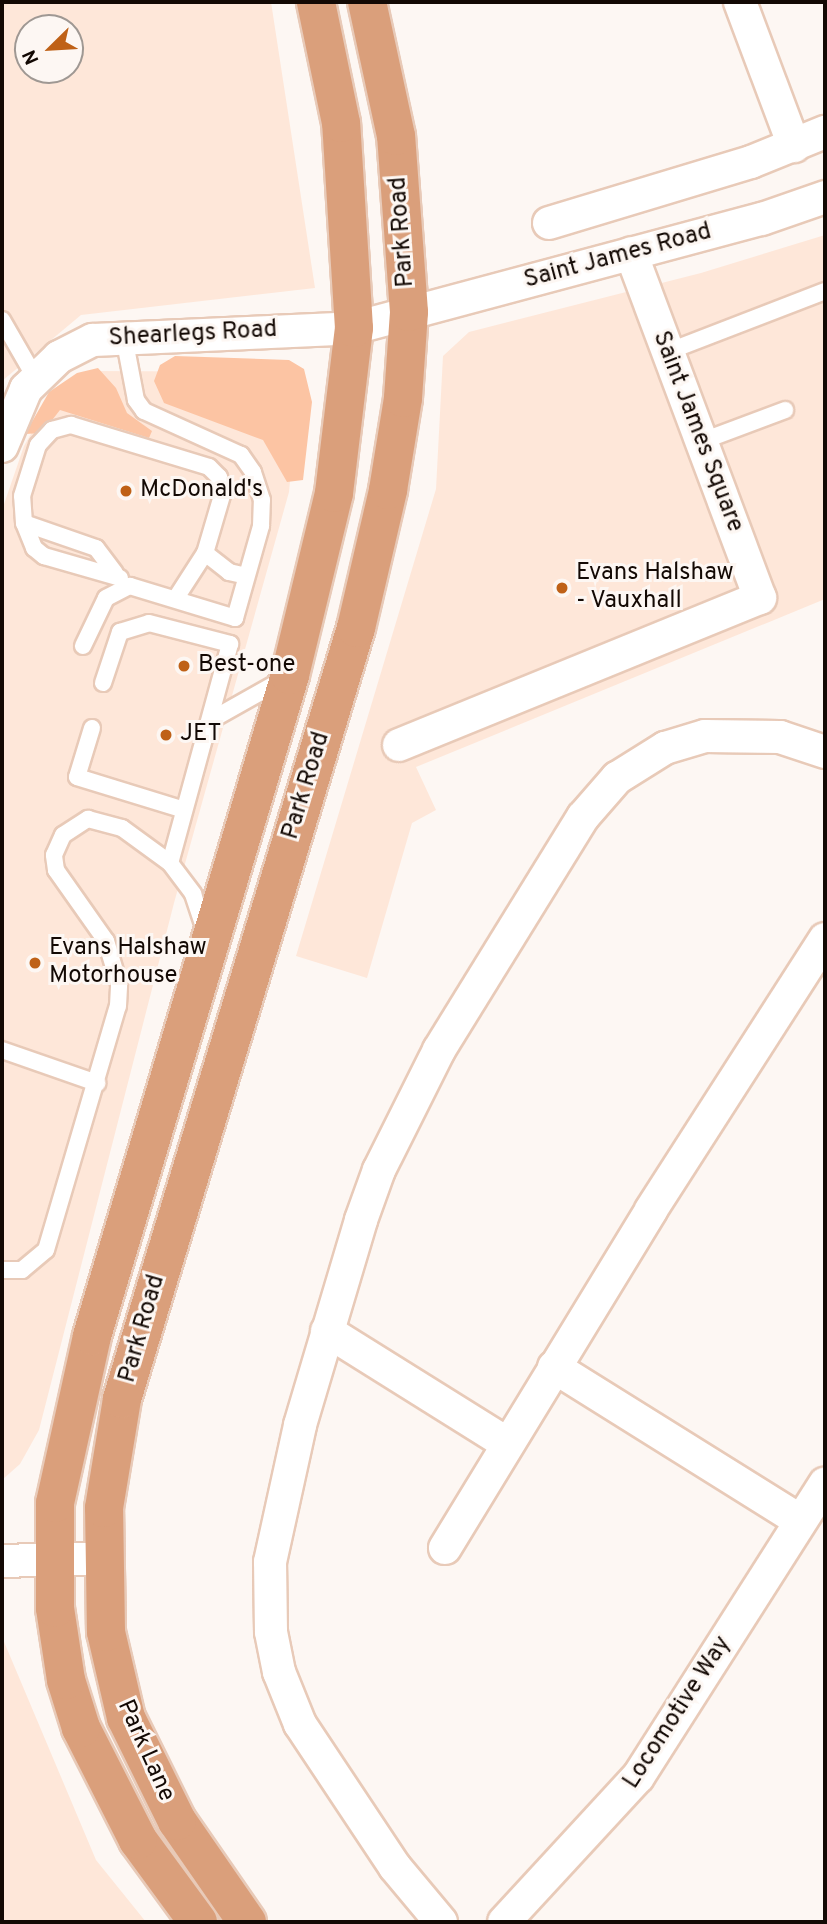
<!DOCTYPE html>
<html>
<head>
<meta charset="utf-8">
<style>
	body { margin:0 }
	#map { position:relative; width:827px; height:1924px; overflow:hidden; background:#fdf7f3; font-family:Overpass,sans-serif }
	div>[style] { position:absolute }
	.built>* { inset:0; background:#fee7d9 }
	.green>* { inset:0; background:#fcc4a3 }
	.roads { filter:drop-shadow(2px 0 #e8cab8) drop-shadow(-2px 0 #e8cab8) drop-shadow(0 2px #e8cab8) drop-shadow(0 -2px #e8cab8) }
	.service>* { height:16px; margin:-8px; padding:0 8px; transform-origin:8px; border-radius:8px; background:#fff }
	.minor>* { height:32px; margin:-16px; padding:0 16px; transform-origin:16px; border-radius:16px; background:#fff }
	.trunk>* { height:38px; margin:-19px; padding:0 19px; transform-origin:19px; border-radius:19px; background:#da9f7b }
	.dots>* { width:19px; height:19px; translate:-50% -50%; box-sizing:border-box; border:4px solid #fdf7f3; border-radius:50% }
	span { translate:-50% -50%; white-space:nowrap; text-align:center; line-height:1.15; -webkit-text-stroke:6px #fdf7f3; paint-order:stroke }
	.street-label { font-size:24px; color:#130904 }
	.poi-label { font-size:24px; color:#130904 }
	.left { translate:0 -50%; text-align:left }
	.frame { position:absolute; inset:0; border:4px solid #130904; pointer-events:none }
	.north { position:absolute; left:14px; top:14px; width:70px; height:70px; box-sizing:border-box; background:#fdf7f3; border:2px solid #9f9893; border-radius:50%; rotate:246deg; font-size:19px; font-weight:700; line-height:28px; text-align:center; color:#130904 }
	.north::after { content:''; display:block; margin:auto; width:24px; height:32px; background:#bf6117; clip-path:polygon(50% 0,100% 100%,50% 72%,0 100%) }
</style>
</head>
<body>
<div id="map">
	<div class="built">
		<div style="clip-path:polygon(evenodd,2px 2px,271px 2px,315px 288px,81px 315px,2px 381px,2px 2px,28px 28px,70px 28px,70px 70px,28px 70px,28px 28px)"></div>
		<div style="clip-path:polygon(825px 235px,825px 599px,416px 767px,436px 810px,412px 823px,367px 978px,296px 956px,436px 489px,443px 356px,469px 332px,701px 273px)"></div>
		<div style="clip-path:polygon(89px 371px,300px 372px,289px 492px,174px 903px,39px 1430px,20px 1464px,2px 1480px,2px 510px,24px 446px,48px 404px)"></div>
		<div style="clip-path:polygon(2px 1637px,96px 1860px,146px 1922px,2px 1922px)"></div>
	</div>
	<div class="green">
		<div style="clip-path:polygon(175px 356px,289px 360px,304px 369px,312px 402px,303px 480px,287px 482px,263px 440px,164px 403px,154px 381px,160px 365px)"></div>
		<div style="clip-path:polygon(98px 368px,116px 388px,127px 413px,152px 431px,149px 438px,60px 410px,42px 433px,25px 434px,49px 392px,77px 373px)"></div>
	</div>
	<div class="roads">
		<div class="service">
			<div style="left:2px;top:320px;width:68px;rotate:60deg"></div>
			<div style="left:667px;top:352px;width:169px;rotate:-21.1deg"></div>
			<div style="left:700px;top:442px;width:91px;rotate:-20.6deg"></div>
			<div style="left:24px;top:523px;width:27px;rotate:68deg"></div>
			<div style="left:34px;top:548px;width:13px;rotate:39deg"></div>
			<div style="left:44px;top:556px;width:79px;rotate:16.1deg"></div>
			<div style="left:115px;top:573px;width:31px;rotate:-127deg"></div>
			<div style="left:96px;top:548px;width:76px;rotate:-160.9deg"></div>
			<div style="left:24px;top:523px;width:27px;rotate:-94deg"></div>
			<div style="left:22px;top:496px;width:53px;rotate:-72.6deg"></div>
			<div style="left:38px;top:445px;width:21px;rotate:-47deg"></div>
			<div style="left:52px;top:430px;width:20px;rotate:-15deg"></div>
			<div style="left:71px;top:425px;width:144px;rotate:16.9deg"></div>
			<div style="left:209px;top:467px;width:14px;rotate:45deg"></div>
			<div style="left:219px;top:477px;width:16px;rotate:75deg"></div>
			<div style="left:223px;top:492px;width:64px;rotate:106.4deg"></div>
			<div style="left:205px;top:553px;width:31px;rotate:38deg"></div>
			<div style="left:229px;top:572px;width:17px;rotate:13deg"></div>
			<div style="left:176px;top:598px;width:54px;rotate:-57.2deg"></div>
			<div style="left:83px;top:646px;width:53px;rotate:-64.4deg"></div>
			<div style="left:106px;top:598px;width:27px;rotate:-27deg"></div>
			<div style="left:130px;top:586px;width:110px;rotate:16.9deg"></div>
			<div style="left:235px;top:618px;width:96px;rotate:-74.2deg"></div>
			<div style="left:261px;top:526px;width:26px;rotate:-88deg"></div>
			<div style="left:262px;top:500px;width:29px;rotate:-108deg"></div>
			<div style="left:253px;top:472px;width:21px;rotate:-125deg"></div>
			<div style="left:241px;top:455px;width:107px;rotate:-155.6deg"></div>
			<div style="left:144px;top:411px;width:14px;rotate:-126deg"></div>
			<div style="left:136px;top:400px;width:64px;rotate:-100.8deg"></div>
			<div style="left:103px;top:683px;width:54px;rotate:-71.6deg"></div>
			<div style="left:120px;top:632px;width:30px;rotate:-17deg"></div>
			<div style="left:149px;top:623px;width:84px;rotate:14.5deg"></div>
			<div style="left:230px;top:644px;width:227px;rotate:105.3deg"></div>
			<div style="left:211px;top:720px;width:81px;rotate:-29.4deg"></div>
			<div style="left:92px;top:728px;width:51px;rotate:107deg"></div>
			<div style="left:77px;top:777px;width:112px;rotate:17.1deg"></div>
			<div style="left:2px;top:1050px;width:101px;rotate:19.2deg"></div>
			<div style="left:2px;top:1270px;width:20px"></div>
			<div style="left:22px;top:1270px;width:31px;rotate:-40deg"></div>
			<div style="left:46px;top:1250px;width:254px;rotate:-73.6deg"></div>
			<div style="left:118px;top:1006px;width:22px;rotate:-87deg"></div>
			<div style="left:119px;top:984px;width:45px;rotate:-106.8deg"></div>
			<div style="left:106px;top:941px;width:87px;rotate:-125.2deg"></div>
			<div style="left:56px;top:870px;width:15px;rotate:-98deg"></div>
			<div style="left:54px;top:855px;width:22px;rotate:-66deg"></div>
			<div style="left:63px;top:835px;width:30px;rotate:-33deg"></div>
			<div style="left:88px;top:819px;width:35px;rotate:15deg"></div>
			<div style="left:122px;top:828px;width:59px;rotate:36.1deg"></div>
			<div style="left:170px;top:863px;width:39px;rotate:53deg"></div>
			<div style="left:193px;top:894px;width:41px;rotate:71.6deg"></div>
		</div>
		<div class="minor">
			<div style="left:740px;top:2px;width:154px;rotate:69.4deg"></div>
			<div style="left:549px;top:223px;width:211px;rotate:-16.8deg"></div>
			<div style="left:751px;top:162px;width:80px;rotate:-22.1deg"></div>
			<div style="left:2px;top:446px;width:62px;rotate:-67.2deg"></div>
			<div style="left:26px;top:389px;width:46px;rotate:-44.1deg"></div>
			<div style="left:59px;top:357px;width:38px;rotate:-27deg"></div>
			<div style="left:93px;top:340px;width:261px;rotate:-2.6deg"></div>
			<div style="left:354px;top:328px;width:422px;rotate:-15deg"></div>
			<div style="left:762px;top:219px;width:67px;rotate:-19.2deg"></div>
			<div style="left:399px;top:745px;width:390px;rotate:-22.2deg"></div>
			<div style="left:760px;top:598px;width:368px;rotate:-110.5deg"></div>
			<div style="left:327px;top:1331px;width:213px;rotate:32deg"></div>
			<div style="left:554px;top:1367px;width:290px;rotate:32deg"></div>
			<div style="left:445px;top:1548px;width:396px;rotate:-58.6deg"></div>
			<div style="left:651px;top:1210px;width:322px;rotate:-57.3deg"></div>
			<div style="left:2px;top:1561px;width:100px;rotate:-1.7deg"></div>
			<div style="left:441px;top:1922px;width:72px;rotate:-129.9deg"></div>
			<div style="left:395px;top:1867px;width:172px;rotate:-123.6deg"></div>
			<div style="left:300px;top:1724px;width:56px;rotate:-112deg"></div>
			<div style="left:279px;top:1672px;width:41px;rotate:-101.3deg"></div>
			<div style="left:271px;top:1632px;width:70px;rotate:-90.8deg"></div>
			<div style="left:270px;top:1562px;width:140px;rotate:-77.6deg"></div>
			<div style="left:300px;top:1425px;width:214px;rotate:-73.4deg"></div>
			<div style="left:361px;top:1220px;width:53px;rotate:-70.2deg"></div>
			<div style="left:379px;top:1170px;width:134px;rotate:-63.4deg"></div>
			<div style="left:439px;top:1050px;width:274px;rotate:-58.3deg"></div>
			<div style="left:583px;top:817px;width:52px;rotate:-48.9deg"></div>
			<div style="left:617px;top:778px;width:57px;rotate:-32deg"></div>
			<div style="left:665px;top:748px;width:42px;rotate:-16.7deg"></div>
			<div style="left:705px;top:736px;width:75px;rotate:0.8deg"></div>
			<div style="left:780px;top:737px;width:47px;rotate:18.4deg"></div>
			<div style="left:504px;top:1922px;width:197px;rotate:-47.3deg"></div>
			<div style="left:638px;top:1777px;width:348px;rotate:-57.5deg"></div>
		</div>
		<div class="trunk">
			<div style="left:198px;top:1922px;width:102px;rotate:-126.2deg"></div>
			<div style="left:138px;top:1840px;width:126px;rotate:-117deg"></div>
			<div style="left:81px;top:1728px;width:50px;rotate:-107.4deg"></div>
			<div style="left:66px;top:1680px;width:73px;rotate:-98.7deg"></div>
			<div style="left:55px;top:1608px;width:105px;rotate:-90deg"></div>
			<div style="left:55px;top:1503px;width:171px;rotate:-77.5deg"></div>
			<div style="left:92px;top:1336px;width:690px;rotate:-73.32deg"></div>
			<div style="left:290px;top:675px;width:187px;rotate:-76.4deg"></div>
			<div style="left:334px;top:493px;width:166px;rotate:-83.1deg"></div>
			<div style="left:354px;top:328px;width:205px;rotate:-93.6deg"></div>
			<div style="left:341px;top:123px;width:124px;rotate:-101.7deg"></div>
			<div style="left:247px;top:1922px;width:123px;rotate:-124.7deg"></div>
			<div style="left:177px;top:1821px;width:115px;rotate:-116.3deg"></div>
			<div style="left:126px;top:1718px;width:88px;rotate:-103.1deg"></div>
			<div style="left:106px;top:1632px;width:124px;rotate:-90.9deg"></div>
			<div style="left:104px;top:1508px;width:110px;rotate:-80.6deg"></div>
			<div style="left:122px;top:1399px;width:806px;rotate:-73.12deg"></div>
			<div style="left:356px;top:628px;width:142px;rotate:-76.9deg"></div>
			<div style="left:388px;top:490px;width:93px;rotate:-80.7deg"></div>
			<div style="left:403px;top:398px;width:86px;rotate:-86deg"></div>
			<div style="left:409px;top:312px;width:176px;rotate:-94.2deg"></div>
			<div style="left:396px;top:136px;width:137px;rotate:-102.2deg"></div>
		</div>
	</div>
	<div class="dots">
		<div style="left:126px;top:491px;background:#bf6117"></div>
		<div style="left:562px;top:588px;background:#bf6117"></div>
		<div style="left:184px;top:666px;background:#bf6117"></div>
		<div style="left:166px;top:735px;background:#bf6117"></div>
		<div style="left:35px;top:963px;background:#bf6117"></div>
	</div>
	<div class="street-label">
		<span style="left:403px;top:232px;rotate:-94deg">Park Road</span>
		<span style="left:618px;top:257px;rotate:-15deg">Saint James Road</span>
		<span style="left:193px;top:335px;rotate:-3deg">Shearlegs Road</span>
		<span style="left:697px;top:432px;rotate:69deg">Saint James Square</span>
		<span style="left:307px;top:786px;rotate:-73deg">Park Road</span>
		<span style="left:143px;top:1329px;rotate:-74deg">Park Road</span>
		<span style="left:678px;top:1713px;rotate:-57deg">Locomotive Way</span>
		<span style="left:145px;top:1751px;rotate:66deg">Park Lane</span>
	</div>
	<div class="poi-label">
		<span class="left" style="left:140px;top:491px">McDonald's</span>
		<span class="left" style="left:576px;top:588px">Evans Halshaw<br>- Vauxhall</span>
		<span class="left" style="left:198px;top:666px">Best-one</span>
		<span class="left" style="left:180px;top:735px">JET</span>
		<span class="left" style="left:49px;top:963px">Evans Halshaw<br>Motorhouse</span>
	</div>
	<div class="frame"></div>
	<div class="north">N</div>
</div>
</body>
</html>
